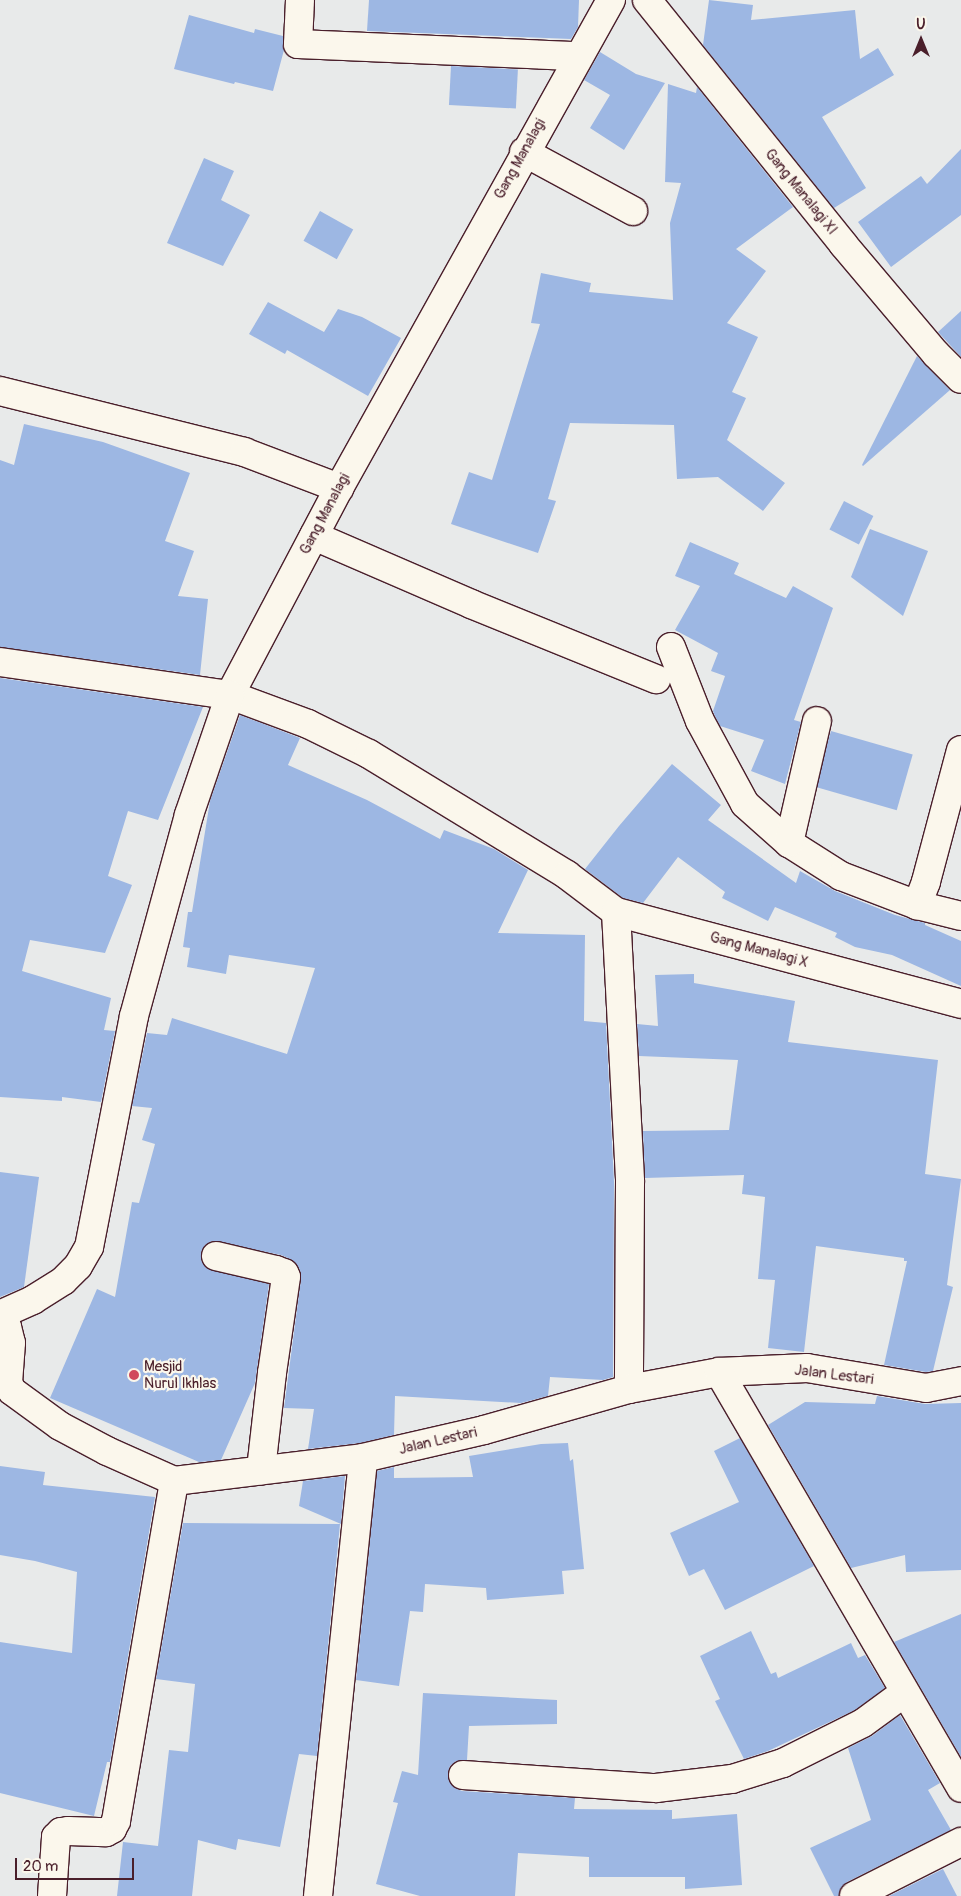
<!DOCTYPE html>
<html>
<head>
<meta charset="utf-8">
<style>
	body { margin:0 }
	#map { position:relative; width:961px; height:1896px; overflow:hidden; background:#e8eaea; font-family:Pangolin,sans-serif }
	div>[style] { position:absolute }
	.building>* { inset:0; background:#9db7e3; transform-origin:0 0 }
	.roads { filter:drop-shadow(1px 0 #4a1f2b) drop-shadow(-1px 0 #4a1f2b) drop-shadow(0 1px #4a1f2b) drop-shadow(0 -1px #4a1f2b) }
	.street>* { height:28px; margin:-14px; padding:0 14px; transform-origin:14px; border-radius:14px; background:#fbf7ec }
	.dots>* { width:14px; height:14px; translate:-50% -50%; box-sizing:border-box; border:2px solid #fbf7ec; border-radius:50% }
	span { translate:-50% -50%; white-space:nowrap; text-align:center; line-height:1.15; -webkit-text-stroke:4.5px #fbf7ec; paint-order:stroke }
	.street-label { font-size:15px; color:#4a1f2b }
	.poi-label { font-size:15px; color:#4a1f2b }
	.left { translate:0 -50%; text-align:left }
	.north { position:absolute; left:896px; top:15px; width:50px; height:50px; -webkit-text-stroke:4px #fbf7ec; paint-order:stroke; rotate:0deg; font-size:14px; font-weight:700; line-height:20px; text-align:center; color:#4a1f2b }
	.north::after { content:''; display:block; margin:auto; width:18px; height:22px; background:#4a1f2b; clip-path:polygon(50% 0,100% 100%,50% 72%,0 100%) }
	.scale { position:absolute; left:15px; top:1858px; width:119px; height:22px; box-sizing:border-box; border:2px solid #4a1f2b; border-top:0; padding-left:6px; font-size:15px; line-height:18px; white-space:nowrap; color:#4a1f2b; -webkit-text-stroke:4px #fbf7ec; paint-order:stroke }
</style>
</head>
<body>
<div id="map">
	<div class="building">
		<div style="clip-path:polygon(369px 0,579px 0,578px 27px,571px 39px,367px 31px)"></div>
		<div style="clip-path:polygon(709px 0,753px 5px,751px 20px,855px 10px,860px 59px,878px 48px,894px 75px,822px 117px,866px 188px,834px 208px,703px 45px)"></div>
		<div style="clip-path:polygon(189px 15px,254px 33px,255px 29px,283px 36px,284px 50px,273px 91px,235px 82px,234px 84px,174px 69px)"></div>
		<div style="clip-path:polygon(600px 52px,636px 74px,665px 83px,624px 150px,590px 128px,610px 95px,584px 80px)"></div>
		<div style="left:451px;top:66px;width:67px;height:39px;rotate:3deg"></div>
		<div style="clip-path:polygon(668px 84px,696px 93px,697px 87px,793px 207px,736px 249px,766px 271px,727px 323px,758px 337px,732px 392px,746px 398px,727px 440px,785px 483px,763px 511px,718px 477px,677px 479px,674px 425px,570px 423px,548px 499px,556px 501px,538px 553px,451px 524px,469px 472px,492px 480px,540px 324px,531px 323px,541px 273px,591px 283px,589px 292px,673px 300px,670px 223px,681px 183px,665px 182px)"></div>
		<div style="clip-path:polygon(961px 149px,961px 215px,891px 267px,858px 222px,921px 176px,927px 184px)"></div>
		<div style="clip-path:polygon(204px 158px,234px 171px,221px 200px,250px 215px,223px 266px,167px 243px)"></div>
		<div style="left:320px;top:211px;width:38px;height:34px;rotate:29deg"></div>
		<div style="clip-path:polygon(268px 302px,324px 332px,338px 309px,362px 317px,401px 338px,368px 396px,287px 350px,285px 354px,249px 334px)"></div>
		<div style="clip-path:polygon(961px 311px,961px 357px,938px 332px)"></div>
		<div style="clip-path:polygon(917px 356px,950px 390px,863px 466px,862px 465px)"></div>
		<div style="clip-path:polygon(24px 424px,103px 442px,190px 473px,165px 541px,194px 551px,178px 596px,208px 599px,200px 675px,0 647px,0 460px,14px 465px)"></div>
		<div style="left:844px;top:501px;width:33px;height:32px;rotate:27deg"></div>
		<div style="clip-path:polygon(870px 529px,928px 551px,903px 616px,851px 577px)"></div>
		<div style="clip-path:polygon(690px 542px,739px 563px,734px 574px,786px 598px,793px 586px,833px 608px,794px 720px,801px 722px,785px 784px,751px 771px,764px 740px,720px 726px,714px 714px,713px 711px,725px 676px,711px 671px,718px 653px,675px 630px,700px 586px,675px 576px)"></div>
		<div style="clip-path:polygon(0 678px,203px 707px,158px 820px,128px 811px,108px 876px,132px 885px,105px 953px,30px 940px,22px 971px,111px 998px,104px 1030px,115px 1031px,101px 1102px,62px 1097px,62px 1101px,0 1097px)"></div>
		<div style="clip-path:polygon(240px 715px,300px 738px,288px 765px,367px 800px,440px 839px,444px 830px,494px 849px,528px 870px,498px 933px,585px 935px,584px 1021px,606px 1023px,614px 1182px,613px 1377px,603px 1380px,550px 1377px,548px 1396px,521px 1403px,395px 1396px,394px 1435px,360px 1443px,308px 1449px,314px 1409px,284px 1408px,301px 1279px,300px 1270px,290px 1259px,281px 1255px,212px 1241px,205px 1245px,201px 1252px,201px 1260px,206px 1268px,269px 1284px,255px 1383px,221px 1460px,199px 1462px,50px 1398px,97px 1289px,115px 1297px,132px 1202px,139px 1203px,155px 1144px,142px 1140px,152px 1108px,132px 1106px,147px 1033px,167px 1035px,172px 1018px,287px 1054px,315px 968px,229px 955px,226px 974px,187px 967px,190px 948px,183px 947px,188px 912px,192px 912px,210px 801px)"></div>
		<div style="left:831px;top:731px;width:85px;height:58px;rotate:16deg"></div>
		<div style="clip-path:polygon(672px 764px,721px 805px,708px 820px,796px 883px,800px 871px,835px 891px,895px 915px,925px 923px,925px 925px,961px 941px,961px 986px,892px 955px,855px 947px,835px 937px,837px 933px,775px 907px,768px 921px,722px 898px,725px 892px,678px 857px,643px 903px,623px 898px,585px 869px,619px 826px)"></div>
		<div style="clip-path:polygon(694px 974px,694px 983px,795px 1001px,788px 1042px,938px 1060px,925px 1174px,961px 1179px,947px 1285px,953px 1287px,933px 1371px,926px 1372px,884px 1365px,907px 1261px,904px 1261px,904px 1258px,816px 1246px,804px 1352px,768px 1348px,775px 1280px,758px 1279px,765px 1197px,742px 1194px,744px 1175px,645px 1178px,643px 1131px,729px 1130px,738px 1060px,639px 1056px,637px 1024px,658px 1026px,655px 975px)"></div>
		<div style="clip-path:polygon(0 1172px,39px 1177px,24px 1287px,0 1297px)"></div>
		<div style="clip-path:polygon(877px 1396px,925px 1404px,961px 1403px,961px 1570px,906px 1572px,905px 1555px,851px 1568px,768px 1425px,805px 1402px,875px 1404px)"></div>
		<div style="clip-path:polygon(740px 1438px,814px 1566px,725px 1610px,704px 1569px,689px 1576px,670px 1533px,739px 1502px,714px 1451px)"></div>
		<div style="clip-path:polygon(568px 1443px,570px 1461px,573px 1459px,584px 1569px,562px 1571px,564px 1594px,487px 1600px,486px 1588px,425px 1584px,423px 1612px,410px 1611px,399px 1686px,356px 1680px,377px 1471px,394px 1467px,394px 1478px,473px 1477px,469px 1456px,541px 1444px)"></div>
		<div style="clip-path:polygon(0 1466px,45px 1472px,43px 1485px,155px 1497px,110px 1762px,107px 1762px,94px 1816px,0 1793px,0 1642px,72px 1653px,77px 1572px,35px 1561px,0 1555px)"></div>
		<div style="clip-path:polygon(345px 1476px,341px 1524px,299px 1506px,303px 1481px)"></div>
		<div style="clip-path:polygon(183px 1523px,340px 1524px,317px 1756px,299px 1754px,280px 1847px,238px 1839px,236px 1850px,198px 1840px,192px 1896px,117px 1896px,123px 1842px,158px 1846px,169px 1750px,188px 1752px,195px 1684px,156px 1679px)"></div>
		<div style="clip-path:polygon(961px 1614px,961px 1757px,894px 1642px)"></div>
		<div style="clip-path:polygon(751px 1631px,771px 1674px,776px 1672px,778px 1678px,851px 1643px,858px 1658px,865px 1655px,885px 1688px,855px 1710px,768px 1751px,744px 1759px,715px 1701px,720px 1699px,700px 1656px)"></div>
		<div style="clip-path:polygon(423px 1693px,557px 1700px,557px 1724px,469px 1726px,467px 1760px,456px 1761px,450px 1766px,448px 1773px,449px 1781px,455px 1788px,462px 1791px,575px 1798px,574px 1809px,672px 1810px,672px 1819px,737px 1814px,742px 1885px,685px 1889px,685px 1877px,589px 1877px,589px 1857px,518px 1853px,515px 1896px,420px 1896px,376px 1884px,398px 1803px,393px 1802px,402px 1771px,418px 1775px)"></div>
		<div style="clip-path:polygon(900px 1715px,940px 1783px,928px 1790px,951px 1830px,847px 1882px,841px 1888px,839px 1896px,834px 1896px,810px 1848px,871px 1820px,848px 1748px,872px 1736px)"></div>
		<div style="clip-path:polygon(943px 1869px,957px 1896px,889px 1896px)"></div>
	</div>
	<div class="roads">
		<div class="street">
			<div style="left:300px;top:0;width:44px;rotate:92.6deg"></div>
			<div style="left:298px;top:44px;width:280px;rotate:2.5deg"></div>
			<div style="left:611px;top:0;width:559px;rotate:119.13deg"></div>
			<div style="left:339px;top:488px;width:234px;rotate:117.8deg"></div>
			<div style="left:230px;top:695px;width:83px;rotate:20.4deg"></div>
			<div style="left:308px;top:724px;width:68px;rotate:26.2deg"></div>
			<div style="left:369px;top:754px;width:232px;rotate:31.4deg"></div>
			<div style="left:567px;top:875px;width:61px;rotate:37.1deg"></div>
			<div style="left:616px;top:912px;width:357px;rotate:14.9deg"></div>
			<div style="left:647px;top:0;width:313px;rotate:51.2deg"></div>
			<div style="left:843px;top:244px;width:144px;rotate:49.8deg"></div>
			<div style="left:936px;top:354px;width:35px;rotate:45deg"></div>
			<div style="left:524px;top:152px;width:124px;rotate:28.4deg"></div>
			<div style="left:0;top:391px;width:252px;rotate:14deg"></div>
			<div style="left:244px;top:452px;width:102px;rotate:20.8deg"></div>
			<div style="left:314px;top:536px;width:171px;rotate:23.4deg"></div>
			<div style="left:471px;top:604px;width:200px;rotate:22.1deg"></div>
			<div style="left:671px;top:647px;width:79px;rotate:68.6deg"></div>
			<div style="left:700px;top:721px;width:94px;rotate:61.5deg"></div>
			<div style="left:745px;top:804px;width:59px;rotate:41.6deg"></div>
			<div style="left:789px;top:843px;width:62px;rotate:32.4deg"></div>
			<div style="left:841px;top:876px;width:81px;rotate:20.9deg"></div>
			<div style="left:0;top:662px;width:232px;rotate:8.2deg"></div>
			<div style="left:230px;top:695px;width:127px;rotate:108.9deg"></div>
			<div style="left:189px;top:815px;width:208px;rotate:105.3deg"></div>
			<div style="left:134px;top:1016px;width:235px;rotate:101deg"></div>
			<div style="left:89px;top:1247px;width:22px;rotate:120deg"></div>
			<div style="left:78px;top:1266px;width:21px;rotate:135deg"></div>
			<div style="left:63px;top:1281px;width:36px;rotate:148deg"></div>
			<div style="left:33px;top:1300px;width:35px;rotate:156deg"></div>
			<div style="left:961px;top:750px;width:137px;rotate:104.9deg"></div>
			<div style="left:926px;top:882px;width:25px;rotate:111deg"></div>
			<div style="left:917px;top:905px;width:45px;rotate:14deg"></div>
			<div style="left:789px;top:843px;width:125px;rotate:-77.1deg"></div>
			<div style="left:616px;top:912px;width:270px;rotate:87deg"></div>
			<div style="left:630px;top:1182px;width:207px;rotate:90.3deg"></div>
			<div style="left:216px;top:1256px;width:62px;rotate:13.1deg"></div>
			<div style="left:276px;top:1270px;width:9px;rotate:21deg"></div>
			<div style="left:284px;top:1273px;width:4px;rotate:63deg"></div>
			<div style="left:286px;top:1277px;width:97px;rotate:98.3deg"></div>
			<div style="left:272px;top:1373px;width:98px;rotate:96.5deg"></div>
			<div style="left:0;top:1314px;width:15px;rotate:62deg"></div>
			<div style="left:7px;top:1327px;width:16px;rotate:76deg"></div>
			<div style="left:11px;top:1343px;width:40px;rotate:94.3deg"></div>
			<div style="left:8px;top:1383px;width:9px;rotate:63deg"></div>
			<div style="left:12px;top:1391px;width:59px;rotate:36.1deg"></div>
			<div style="left:60px;top:1426px;width:53px;rotate:28deg"></div>
			<div style="left:107px;top:1451px;width:73px;rotate:24.1deg"></div>
			<div style="left:174px;top:1481px;width:190px;rotate:-6.9deg"></div>
			<div style="left:363px;top:1458px;width:124px;rotate:-13deg"></div>
			<div style="left:484px;top:1430px;width:151px;rotate:-15.8deg"></div>
			<div style="left:629px;top:1389px;width:92px;rotate:-10.7deg"></div>
			<div style="left:719px;top:1372px;width:88px;rotate:-2.6deg"></div>
			<div style="left:807px;top:1368px;width:121px;rotate:9.5deg"></div>
			<div style="left:926px;top:1388px;width:36px;rotate:-11deg"></div>
			<div style="left:719px;top:1372px;width:481px;rotate:59.8deg"></div>
			<div style="left:463px;top:1775px;width:193px;rotate:3.9deg"></div>
			<div style="left:656px;top:1788px;width:77px;rotate:-6.8deg"></div>
			<div style="left:732px;top:1779px;width:53px;rotate:-17.4deg"></div>
			<div style="left:783px;top:1763px;width:89px;rotate:-26.6deg"></div>
			<div style="left:863px;top:1723px;width:51px;rotate:-36.2deg"></div>
			<div style="left:52px;top:1896px;width:59px;rotate:-86.1deg"></div>
			<div style="left:56px;top:1837px;width:7px;rotate:-45deg"></div>
			<div style="left:61px;top:1832px;width:7px;rotate:-8deg"></div>
			<div style="left:68px;top:1831px;width:38px;rotate:2deg"></div>
			<div style="left:106px;top:1832px;width:7px;rotate:-27deg"></div>
			<div style="left:112px;top:1829px;width:9px;rotate:-63deg"></div>
			<div style="left:116px;top:1821px;width:345px;rotate:-80.3deg"></div>
			<div style="left:318px;top:1896px;width:440px;rotate:-84.1deg"></div>
			<div style="left:854px;top:1896px;width:120px;rotate:-26.8deg"></div>
		</div>
	</div>
	<div class="dots">
		<div style="left:134px;top:1375px;background:#d1495b"></div>
	</div>
	<div class="street-label">
		<span style="left:520px;top:159px;rotate:-61deg">Gang Manalagi</span>
		<span style="left:801px;top:192px;rotate:51deg">Gang Manalagi XI</span>
		<span style="left:325px;top:514px;rotate:-62deg">Gang Manalagi</span>
		<span style="left:759px;top:950px;rotate:15deg">Gang Manalagi X</span>
		<span style="left:834px;top:1375px;rotate:7deg">Jalan Lestari</span>
		<span style="left:438px;top:1441px;rotate:-13deg">Jalan Lestari</span>
	</div>
	<div class="poi-label">
		<span class="left" style="left:144px;top:1375px">Mesjid<br>Nurul Ikhlas</span>
	</div>
	<div class="north">U</div>
	<div class="scale">20 m</div>
</div>
</body>
</html>
